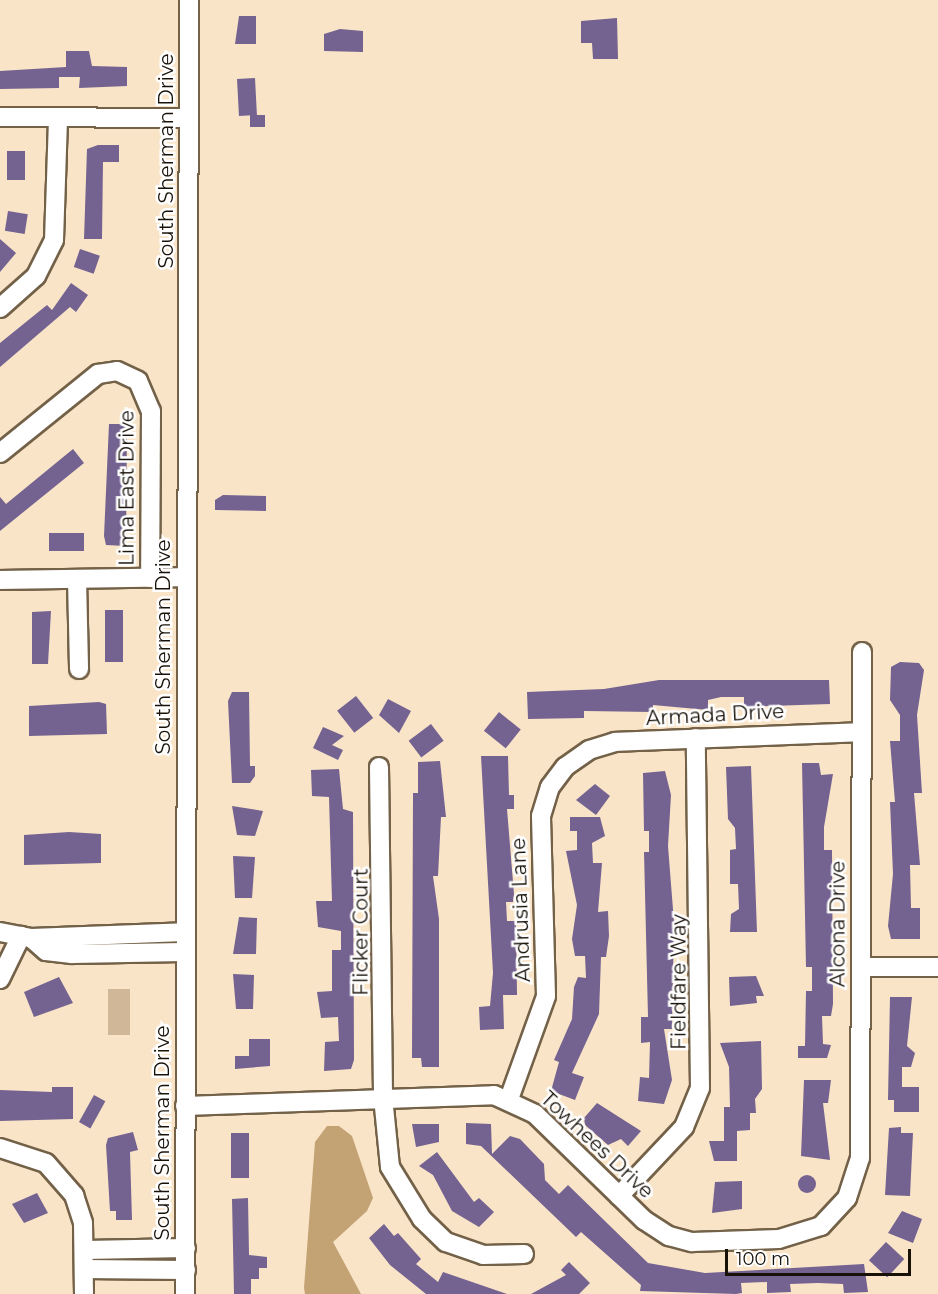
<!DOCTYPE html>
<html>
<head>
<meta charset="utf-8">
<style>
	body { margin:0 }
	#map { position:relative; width:938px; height:1294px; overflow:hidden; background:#f9e4c8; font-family:Montserrat,sans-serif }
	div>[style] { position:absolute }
	.green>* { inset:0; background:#cfb797; transform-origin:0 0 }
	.water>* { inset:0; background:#c3a273 }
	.building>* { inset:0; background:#746290; transform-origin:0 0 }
	.round { border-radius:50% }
	.roads { filter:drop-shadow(2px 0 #736148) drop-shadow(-2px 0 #736148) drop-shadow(0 2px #736148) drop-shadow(0 -2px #736148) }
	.minor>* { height:18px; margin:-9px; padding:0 9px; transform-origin:9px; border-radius:9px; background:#fff }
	span { translate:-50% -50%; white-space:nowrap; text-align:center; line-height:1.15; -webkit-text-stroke:5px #fff; paint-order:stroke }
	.street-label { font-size:20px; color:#181108 }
	.scale { position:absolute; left:725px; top:1249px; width:186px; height:27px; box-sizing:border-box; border:3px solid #181108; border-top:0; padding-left:8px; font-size:18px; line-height:21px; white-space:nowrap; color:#181108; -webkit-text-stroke:4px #fff; paint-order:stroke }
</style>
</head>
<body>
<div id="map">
	<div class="green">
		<div style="left:108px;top:989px;width:22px;height:46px"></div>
	</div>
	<div class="water">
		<div style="clip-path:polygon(327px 1126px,339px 1126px,352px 1136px,373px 1198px,367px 1211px,333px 1242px,361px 1294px,305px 1294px,304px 1288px,315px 1142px)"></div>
	</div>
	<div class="building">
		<div style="clip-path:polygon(239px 16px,256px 16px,256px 44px,235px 44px)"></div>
		<div style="clip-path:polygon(617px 18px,618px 59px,593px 59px,592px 43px,581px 43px,581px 21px)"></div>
		<div style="clip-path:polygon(340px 29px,363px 31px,363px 52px,324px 51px,324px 34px)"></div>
		<div style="clip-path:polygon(66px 51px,89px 51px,92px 66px,127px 67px,127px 86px,79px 88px,80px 77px,59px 77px,59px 88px,0 89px,0 71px,66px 67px)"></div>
		<div style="left:255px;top:78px;width:37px;height:18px;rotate:87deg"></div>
		<div style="left:250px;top:115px;width:15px;height:12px"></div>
		<div style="clip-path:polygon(98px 145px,119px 145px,119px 162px,103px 162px,102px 239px,84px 239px,87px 149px)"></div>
		<div style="left:7px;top:151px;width:18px;height:29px"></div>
		<div style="left:8px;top:211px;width:20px;height:20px;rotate:9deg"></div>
		<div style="clip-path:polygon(0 239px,16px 253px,0 272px)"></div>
		<div style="left:80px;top:249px;width:21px;height:19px;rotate:19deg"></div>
		<div style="clip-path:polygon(71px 283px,88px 295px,76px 312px,70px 307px,0 367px,0 343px,47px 305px,52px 310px)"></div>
		<div style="clip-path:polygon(109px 424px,127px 424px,126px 546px,106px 545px,104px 536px)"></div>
		<div style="clip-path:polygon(73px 449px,84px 463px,0 531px,0 497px,6px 504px)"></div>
		<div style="clip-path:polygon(223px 495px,266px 496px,266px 511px,215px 510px,215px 500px)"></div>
		<div style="left:49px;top:533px;width:35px;height:18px"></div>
		<div style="left:105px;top:610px;width:18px;height:52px"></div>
		<div style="clip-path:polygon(51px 611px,48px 664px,32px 664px,32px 612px)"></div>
		<div style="clip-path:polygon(900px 662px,919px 663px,924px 670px,917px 715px,922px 793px,914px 793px,920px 865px,910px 865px,911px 908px,920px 908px,920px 939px,891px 939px,888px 926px,893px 874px,890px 802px,895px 802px,890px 741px,900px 741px,900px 715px,890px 700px,891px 667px)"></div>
		<div style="clip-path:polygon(659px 680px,829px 680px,830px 704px,744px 707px,744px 697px,721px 697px,708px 700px,708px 710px,653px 705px,653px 712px,584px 711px,584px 718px,528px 719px,527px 692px,604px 689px)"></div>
		<div style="clip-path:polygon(232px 692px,249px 692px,250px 766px,255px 766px,255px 776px,250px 783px,232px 783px,228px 701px)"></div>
		<div style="left:356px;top:696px;width:28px;height:24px;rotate:52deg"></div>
		<div style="clip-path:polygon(388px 699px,411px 711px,399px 733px,379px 715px)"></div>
		<div style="clip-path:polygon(99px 702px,106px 704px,107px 734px,29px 736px,29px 706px)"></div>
		<div style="left:499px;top:712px;width:28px;height:24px;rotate:39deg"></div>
		<div style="left:431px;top:724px;width:21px;height:28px;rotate:53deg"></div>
		<div style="clip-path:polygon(323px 727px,344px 736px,332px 745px,343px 750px,338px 760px,313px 748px)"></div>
		<div style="clip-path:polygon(481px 756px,508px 756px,509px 795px,514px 795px,514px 809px,507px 809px,514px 894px,513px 902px,506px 902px,507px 921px,516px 921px,517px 995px,503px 995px,504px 1029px,480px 1030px,479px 1007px,490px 1006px,493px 973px)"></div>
		<div style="clip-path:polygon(440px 761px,446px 817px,441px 817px,438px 876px,433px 876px,439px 919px,439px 1067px,422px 1067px,421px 1058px,412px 1058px,413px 793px,418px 793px,418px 762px)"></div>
		<div style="clip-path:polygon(802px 763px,819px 763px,821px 775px,833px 774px,824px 827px,824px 850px,832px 850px,833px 1004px,831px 1016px,822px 1016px,823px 1044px,831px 1045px,827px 1058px,798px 1058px,798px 1046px,805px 1046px,806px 991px,812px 991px,812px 967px,806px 967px)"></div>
		<div style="clip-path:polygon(751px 766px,757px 932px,730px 932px,731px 914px,739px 909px,738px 884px,730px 884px,730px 850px,736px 849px,735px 828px,728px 819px,726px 767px)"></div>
		<div style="clip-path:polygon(339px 769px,343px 809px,353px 812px,354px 1060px,351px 1069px,324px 1071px,325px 1042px,339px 1041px,338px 1017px,321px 1018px,317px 992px,332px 991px,332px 950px,341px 950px,341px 931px,318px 927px,316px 901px,332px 901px,329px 797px,312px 796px,311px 770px)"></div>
		<div style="clip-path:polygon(665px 771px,671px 795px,668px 846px,674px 922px,672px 1029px,664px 1029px,672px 1080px,664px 1104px,638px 1101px,640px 1077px,649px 1078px,650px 1042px,641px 1043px,641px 1017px,648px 1017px,644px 852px,649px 852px,649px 831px,644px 831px,643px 773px)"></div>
		<div style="clip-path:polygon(595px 784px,610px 796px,596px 815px,576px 800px)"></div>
		<div style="clip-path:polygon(232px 806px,263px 811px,255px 836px,237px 835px)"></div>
		<div style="clip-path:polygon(570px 817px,600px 817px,605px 836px,592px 843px,593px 863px,602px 863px,598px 912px,608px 911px,609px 936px,606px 957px,601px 957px,599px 1014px,572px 1073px,584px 1077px,575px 1100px,551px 1091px,559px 1062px,554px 1060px,572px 1019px,574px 987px,578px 977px,586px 978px,585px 956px,575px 956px,572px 939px,577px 905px,566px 851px,577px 850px,577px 831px,570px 831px)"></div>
		<div style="clip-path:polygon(69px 832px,101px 834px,101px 863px,24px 865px,24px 835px)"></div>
		<div style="clip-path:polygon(233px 856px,255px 857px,252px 898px,235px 898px)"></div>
		<div style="clip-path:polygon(239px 917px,257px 918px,256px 954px,233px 954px)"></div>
		<div style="clip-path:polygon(233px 974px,254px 975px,253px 1009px,236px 1009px)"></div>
		<div style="clip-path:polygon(756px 976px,764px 996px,756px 996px,757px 1003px,730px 1006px,729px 977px)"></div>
		<div style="clip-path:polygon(59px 977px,73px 1003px,34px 1017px,24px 992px)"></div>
		<div style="clip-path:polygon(890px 997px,912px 997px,907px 1046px,915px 1053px,911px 1067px,902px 1067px,902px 1087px,919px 1087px,919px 1112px,894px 1112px,894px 1100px,888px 1100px)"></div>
		<div style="clip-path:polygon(249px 1039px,270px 1039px,270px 1066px,235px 1069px,235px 1056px,249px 1056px)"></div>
		<div style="clip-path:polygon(761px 1041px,762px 1089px,755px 1099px,756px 1113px,750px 1113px,750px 1130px,737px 1131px,737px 1161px,714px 1161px,709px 1141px,724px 1141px,724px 1107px,730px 1107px,729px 1067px,720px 1043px)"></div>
		<div style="clip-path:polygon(804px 1080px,831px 1080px,828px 1103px,823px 1103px,830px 1160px,801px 1156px)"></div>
		<div style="clip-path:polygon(52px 1087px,73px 1087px,73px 1119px,0 1121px,0 1090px,52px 1092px)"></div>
		<div style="left:94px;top:1095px;width:13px;height:31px;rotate:29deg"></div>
		<div style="clip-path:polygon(597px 1103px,641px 1131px,628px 1146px,621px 1139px,608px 1145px,585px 1125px,584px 1118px)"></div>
		<div style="clip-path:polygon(466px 1123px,491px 1124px,492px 1154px,510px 1136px,520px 1139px,544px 1164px,545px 1180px,559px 1194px,568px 1185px,648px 1263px,705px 1273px,864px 1264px,868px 1292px,844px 1293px,843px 1284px,818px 1283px,790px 1284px,791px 1292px,767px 1293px,767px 1282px,741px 1283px,742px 1293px,736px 1294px,640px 1291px,641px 1285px,581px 1232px,576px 1237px,481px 1146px,466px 1144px)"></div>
		<div style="clip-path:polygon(412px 1124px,439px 1124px,439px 1142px,416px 1147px)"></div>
		<div style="clip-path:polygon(901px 1127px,901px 1133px,913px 1133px,910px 1196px,885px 1195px,889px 1128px)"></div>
		<div style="clip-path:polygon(133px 1132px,138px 1150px,130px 1152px,132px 1220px,116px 1220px,116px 1211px,110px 1211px,106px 1145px,108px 1138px)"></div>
		<div style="left:231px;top:1133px;width:18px;height:45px"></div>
		<div style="clip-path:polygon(437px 1152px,474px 1202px,479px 1198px,494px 1212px,479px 1227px,452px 1211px,433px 1175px,419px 1166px)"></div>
		<div class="round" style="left:798px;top:1175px;width:18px;height:18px"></div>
		<div style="clip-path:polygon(742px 1181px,742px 1209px,712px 1213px,715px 1182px)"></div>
		<div style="clip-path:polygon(37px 1193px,48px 1213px,24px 1223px,12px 1204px)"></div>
		<div style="clip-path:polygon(248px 1198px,249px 1255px,267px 1257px,267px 1268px,259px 1268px,259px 1279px,251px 1279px,251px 1294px,234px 1294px,232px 1199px)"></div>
		<div style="clip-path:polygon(902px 1211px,922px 1219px,913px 1243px,888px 1233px)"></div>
		<div style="clip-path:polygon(384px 1224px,394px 1236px,398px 1233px,421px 1259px,416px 1264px,438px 1282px,443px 1272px,507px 1294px,426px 1294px,390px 1265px,369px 1238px)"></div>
		<div style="left:886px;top:1242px;width:25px;height:25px;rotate:43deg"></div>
		<div style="clip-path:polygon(569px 1262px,590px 1283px,579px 1294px,531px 1294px,566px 1275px,561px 1270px)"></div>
	</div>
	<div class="roads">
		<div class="minor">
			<div style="left:0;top:117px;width:188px;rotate:0.3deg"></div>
			<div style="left:0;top:308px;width:48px;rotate:-41.6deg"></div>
			<div style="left:36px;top:276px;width:40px;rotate:-63.4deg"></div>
			<div style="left:54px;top:240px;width:123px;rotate:-88.1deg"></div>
			<div style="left:0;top:453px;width:126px;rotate:-38.9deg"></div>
			<div style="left:98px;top:374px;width:19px;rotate:-9deg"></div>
			<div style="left:117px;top:371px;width:23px;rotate:25deg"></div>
			<div style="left:138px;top:381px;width:33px;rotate:67deg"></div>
			<div style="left:151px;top:411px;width:167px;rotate:90.3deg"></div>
			<div style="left:77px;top:579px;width:90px;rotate:88.7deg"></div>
			<div style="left:0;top:580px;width:186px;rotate:-0.9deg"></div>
			<div style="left:379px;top:767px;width:330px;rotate:89.3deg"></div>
			<div style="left:383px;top:1097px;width:70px;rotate:84.3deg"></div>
			<div style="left:390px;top:1167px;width:61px;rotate:58.4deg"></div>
			<div style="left:422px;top:1219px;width:33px;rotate:44deg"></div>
			<div style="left:446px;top:1242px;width:39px;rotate:19deg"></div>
			<div style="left:483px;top:1255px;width:41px;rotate:-1.4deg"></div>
			<div style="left:0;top:932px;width:32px;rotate:11deg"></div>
			<div style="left:31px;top:938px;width:153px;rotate:-2.2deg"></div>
			<div style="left:31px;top:938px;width:20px;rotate:41deg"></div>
			<div style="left:46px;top:951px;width:26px;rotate:7deg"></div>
			<div style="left:72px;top:954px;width:112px;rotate:-1deg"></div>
			<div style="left:861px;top:967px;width:77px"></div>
			<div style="left:0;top:979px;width:48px;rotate:-64deg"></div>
			<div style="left:509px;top:1099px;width:109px;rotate:-70.2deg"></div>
			<div style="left:546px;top:996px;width:180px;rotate:-91.6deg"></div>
			<div style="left:541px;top:816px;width:30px;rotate:-73deg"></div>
			<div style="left:550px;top:787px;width:25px;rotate:-53deg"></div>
			<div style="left:565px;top:767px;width:29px;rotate:-35deg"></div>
			<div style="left:589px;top:750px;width:27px;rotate:-17deg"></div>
			<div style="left:615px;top:742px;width:247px;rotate:-2.3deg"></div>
			<div style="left:185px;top:1106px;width:309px;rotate:-2deg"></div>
			<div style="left:494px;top:1095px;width:45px;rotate:24.9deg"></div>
			<div style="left:535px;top:1114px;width:152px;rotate:44.2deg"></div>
			<div style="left:644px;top:1220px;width:30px;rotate:33deg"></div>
			<div style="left:669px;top:1236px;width:24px;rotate:15deg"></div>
			<div style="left:692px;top:1242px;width:87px;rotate:-2deg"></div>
			<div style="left:779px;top:1239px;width:44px;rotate:-17.2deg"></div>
			<div style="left:821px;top:1226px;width:38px;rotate:-47deg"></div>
			<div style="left:847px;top:1198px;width:42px;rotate:-72deg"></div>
			<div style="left:860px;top:1158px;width:506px;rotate:-89.77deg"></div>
			<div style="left:0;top:1148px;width:48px;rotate:18.1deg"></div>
			<div style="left:46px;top:1163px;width:43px;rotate:48.8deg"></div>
			<div style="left:74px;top:1195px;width:29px;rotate:72deg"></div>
			<div style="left:83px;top:1223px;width:71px;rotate:89.2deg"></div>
			<div style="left:619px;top:1196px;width:95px;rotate:-46.7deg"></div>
			<div style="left:684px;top:1127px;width:42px;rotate:-67.7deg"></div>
			<div style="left:700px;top:1088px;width:350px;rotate:-90.7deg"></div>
			<div style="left:85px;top:1250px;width:101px;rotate:-1.1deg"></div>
			<div style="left:84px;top:1269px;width:102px;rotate:0.6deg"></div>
			<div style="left:185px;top:1294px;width:1294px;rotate:-89.82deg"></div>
		</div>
	</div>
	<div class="street-label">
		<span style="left:166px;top:161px;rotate:-90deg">South Sherman Drive</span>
		<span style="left:127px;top:488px;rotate:-90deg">Lima East Drive</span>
		<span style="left:163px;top:647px;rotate:-90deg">South Sherman Drive</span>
		<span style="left:715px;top:715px;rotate:-3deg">Armada Drive</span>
		<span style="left:521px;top:910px;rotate:-92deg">Andrusia Lane</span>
		<span style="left:838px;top:924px;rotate:-90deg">Alcona Drive</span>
		<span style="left:361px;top:932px;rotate:-90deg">Flicker Court</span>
		<span style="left:679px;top:982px;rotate:-90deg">Fieldfare Way</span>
		<span style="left:162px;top:1133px;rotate:-90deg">South Sherman Drive</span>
		<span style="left:597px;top:1145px;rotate:43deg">Towhees Drive</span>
	</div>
	<div class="scale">100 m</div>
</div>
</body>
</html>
